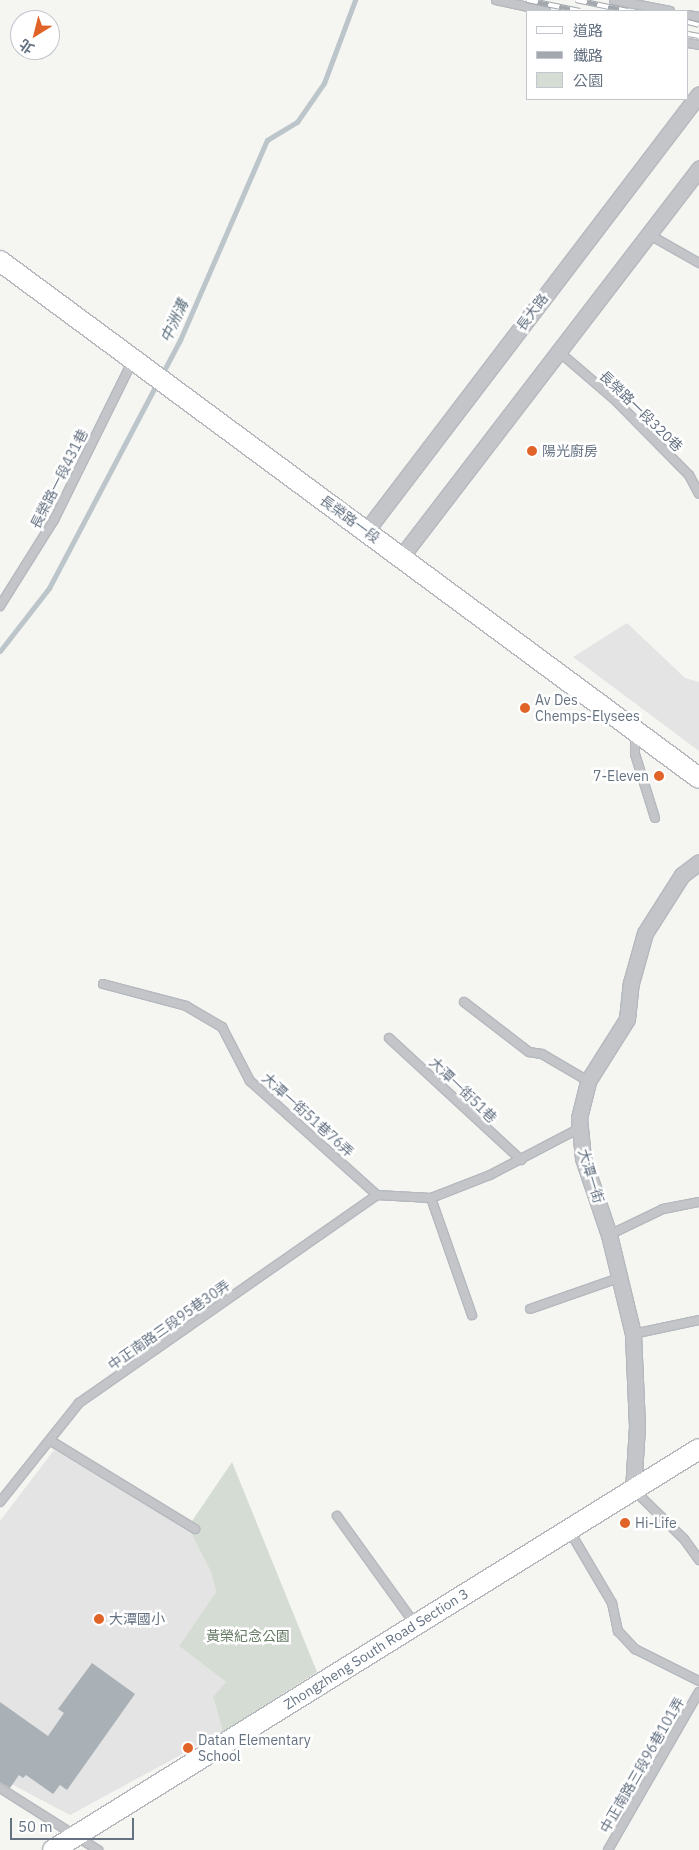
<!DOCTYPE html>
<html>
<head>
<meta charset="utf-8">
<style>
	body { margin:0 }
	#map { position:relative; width:699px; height:1850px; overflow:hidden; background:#f5f5f2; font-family:"IBM Plex Sans","Noto Sans TC",sans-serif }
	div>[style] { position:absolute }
	.built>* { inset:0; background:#e3e4e3 }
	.green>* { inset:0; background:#d5dcd3 }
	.stream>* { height:5px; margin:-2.5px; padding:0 2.5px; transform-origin:2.5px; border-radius:2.5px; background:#bbc5ca }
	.building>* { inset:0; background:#a9b0b6 }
	.roads { filter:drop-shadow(1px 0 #b5b9be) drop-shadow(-1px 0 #b5b9be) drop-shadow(0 1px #b5b9be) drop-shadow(0 -1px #b5b9be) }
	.lane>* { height:8px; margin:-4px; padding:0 4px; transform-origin:4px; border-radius:4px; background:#c3c5c9 }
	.street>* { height:15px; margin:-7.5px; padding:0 7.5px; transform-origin:7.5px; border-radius:7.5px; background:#c3c5c9 }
	.secondary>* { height:20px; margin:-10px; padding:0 10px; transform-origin:10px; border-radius:10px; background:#fff }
	.rail>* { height:5.5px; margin-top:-2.75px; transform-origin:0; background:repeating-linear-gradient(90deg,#fff 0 11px,#a3a8ae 0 22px); box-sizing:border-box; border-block:1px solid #a3a8ae }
	.dots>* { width:14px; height:14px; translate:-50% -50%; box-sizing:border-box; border:2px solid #fff; border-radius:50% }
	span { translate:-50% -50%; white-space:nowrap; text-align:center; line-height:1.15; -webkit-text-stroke:5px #fff; paint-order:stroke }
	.street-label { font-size:14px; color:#657282 }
	.poi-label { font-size:14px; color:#657282 }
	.left { translate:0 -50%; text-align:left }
	.right { translate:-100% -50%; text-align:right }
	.park-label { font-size:14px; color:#667a63 }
	.water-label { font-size:15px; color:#60737f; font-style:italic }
	.legend { position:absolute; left:526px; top:10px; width:162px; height:90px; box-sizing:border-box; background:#fff; border:1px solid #c1c7cd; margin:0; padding:6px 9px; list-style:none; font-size:15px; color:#657282 }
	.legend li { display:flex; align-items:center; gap:10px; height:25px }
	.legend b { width:25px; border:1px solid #c1c7cd }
	.north { position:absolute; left:10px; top:10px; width:50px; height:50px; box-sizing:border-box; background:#fff; border:1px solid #c1c7cd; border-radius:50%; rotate:216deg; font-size:14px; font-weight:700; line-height:20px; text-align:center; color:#657282 }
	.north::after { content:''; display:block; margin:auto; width:18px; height:22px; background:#e06427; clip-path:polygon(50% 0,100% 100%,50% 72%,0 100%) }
	.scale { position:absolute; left:10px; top:1818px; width:124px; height:22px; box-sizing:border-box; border:2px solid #657282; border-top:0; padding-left:6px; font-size:15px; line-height:18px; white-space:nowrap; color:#657282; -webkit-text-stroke:4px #fff; paint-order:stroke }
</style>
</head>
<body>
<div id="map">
	<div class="built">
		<div style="clip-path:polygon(627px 623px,685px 678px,699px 682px,699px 751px,573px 657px)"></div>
		<div style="clip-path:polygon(54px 1450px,188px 1527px,211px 1572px,216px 1592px,179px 1646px,226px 1682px,213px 1698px,223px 1732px,70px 1815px,0 1778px,0 1521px)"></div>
	</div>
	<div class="green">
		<div style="clip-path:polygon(232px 1462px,317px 1672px,223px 1732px,213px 1697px,226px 1682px,179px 1646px,216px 1592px,211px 1572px,188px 1527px)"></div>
	</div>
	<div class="stream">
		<div style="left:161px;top:376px;width:41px;rotate:-62.2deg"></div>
		<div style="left:180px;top:340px;width:218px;rotate:-66.5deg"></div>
		<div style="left:267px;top:140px;width:35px;rotate:-31deg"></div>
		<div style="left:297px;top:122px;width:47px;rotate:-55.3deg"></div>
		<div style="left:324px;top:83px;width:89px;rotate:-69.5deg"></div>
		<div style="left:0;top:651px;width:80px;rotate:-52.1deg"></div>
		<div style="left:49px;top:588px;width:232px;rotate:-62.2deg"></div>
	</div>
	<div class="building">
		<div style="clip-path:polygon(92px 1663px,135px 1694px,67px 1790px,60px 1785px,53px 1794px,26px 1775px,23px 1778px,19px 1775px,10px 1788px,0 1782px,0 1702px,48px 1736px,64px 1713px,58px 1709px)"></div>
	</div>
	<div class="roads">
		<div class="lane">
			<div style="left:496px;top:0;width:51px;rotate:12.4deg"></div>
			<div style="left:614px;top:0;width:57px;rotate:11.1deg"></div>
			<div style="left:688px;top:15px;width:11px;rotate:10deg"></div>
			<div style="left:688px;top:43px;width:11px;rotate:10deg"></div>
			<div style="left:648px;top:234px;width:59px;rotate:29.6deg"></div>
			<div style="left:558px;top:351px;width:74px;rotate:40.6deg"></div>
			<div style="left:614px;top:399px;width:107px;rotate:45.4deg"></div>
			<div style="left:689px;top:475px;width:21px;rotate:62deg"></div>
			<div style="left:0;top:606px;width:102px;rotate:-57.9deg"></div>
			<div style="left:54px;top:520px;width:178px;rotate:-63.7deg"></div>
			<div style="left:635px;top:734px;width:20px;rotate:90deg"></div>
			<div style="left:635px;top:754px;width:67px;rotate:72.6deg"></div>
			<div style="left:103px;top:984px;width:86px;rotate:14.8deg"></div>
			<div style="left:186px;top:1006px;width:42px;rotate:30.3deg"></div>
			<div style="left:222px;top:1027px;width:61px;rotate:62.6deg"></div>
			<div style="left:250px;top:1081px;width:171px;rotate:41.9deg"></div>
			<div style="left:464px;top:1002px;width:82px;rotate:37.6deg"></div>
			<div style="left:529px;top:1052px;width:13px;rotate:9deg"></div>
			<div style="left:542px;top:1054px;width:53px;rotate:30.4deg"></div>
			<div style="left:389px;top:1038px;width:180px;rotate:42.7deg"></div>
			<div style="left:377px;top:1195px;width:54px;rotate:3.2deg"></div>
			<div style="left:431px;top:1198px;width:63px;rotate:-21.3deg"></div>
			<div style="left:490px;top:1175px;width:102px;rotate:-27.6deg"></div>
			<div style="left:431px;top:1198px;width:124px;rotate:70.7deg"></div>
			<div style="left:609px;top:1235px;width:60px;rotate:-25.7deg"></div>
			<div style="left:663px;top:1209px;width:37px;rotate:-11deg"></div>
			<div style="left:530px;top:1309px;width:94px;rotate:-19.2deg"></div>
			<div style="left:633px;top:1334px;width:67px;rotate:-12deg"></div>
			<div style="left:51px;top:1441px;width:169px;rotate:31.4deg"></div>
			<div style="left:635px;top:1491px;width:69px;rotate:44.4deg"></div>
			<div style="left:684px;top:1539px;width:26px;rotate:54deg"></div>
			<div style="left:0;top:1502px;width:127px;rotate:-51.4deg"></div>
			<div style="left:79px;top:1403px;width:363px;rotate:-34.9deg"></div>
			<div style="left:337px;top:1516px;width:133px;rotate:54.2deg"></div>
			<div style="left:569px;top:1530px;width:85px;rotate:59.5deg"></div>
			<div style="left:612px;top:1603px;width:29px;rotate:78deg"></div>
			<div style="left:618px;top:1631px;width:25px;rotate:47deg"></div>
			<div style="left:635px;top:1649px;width:72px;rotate:26.6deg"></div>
			<div style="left:0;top:1788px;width:116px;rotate:32.3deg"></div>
			<div style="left:608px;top:1850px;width:182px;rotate:-60.1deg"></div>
		</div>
		<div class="street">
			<div style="left:366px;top:531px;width:549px;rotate:-52.69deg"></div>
			<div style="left:401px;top:557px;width:490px;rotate:-52.5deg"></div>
			<div style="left:633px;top:1490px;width:64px;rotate:-86.4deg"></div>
			<div style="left:637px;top:1426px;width:92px;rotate:-92.5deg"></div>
			<div style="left:633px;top:1334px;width:102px;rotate:-103.6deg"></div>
			<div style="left:609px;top:1235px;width:81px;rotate:-108.7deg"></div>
			<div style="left:583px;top:1158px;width:40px;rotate:-95.7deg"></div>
			<div style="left:579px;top:1118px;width:38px;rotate:-76deg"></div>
			<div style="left:588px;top:1081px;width:73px;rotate:-57.8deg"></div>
			<div style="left:627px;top:1019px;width:36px;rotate:-84deg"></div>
			<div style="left:631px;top:983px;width:52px;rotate:-74.4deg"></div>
			<div style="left:645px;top:933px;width:69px;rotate:-57.5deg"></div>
			<div style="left:682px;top:875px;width:21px;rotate:-37deg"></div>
		</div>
		<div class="secondary">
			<div style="left:0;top:261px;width:869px;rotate:36.49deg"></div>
			<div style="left:53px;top:1850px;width:760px;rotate:-31.83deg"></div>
		</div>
	</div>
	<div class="rail">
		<div style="left:527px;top:0;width:54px;rotate:11.7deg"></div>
		<div style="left:576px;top:0;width:53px;rotate:11.9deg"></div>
		<div style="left:688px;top:22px;width:11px;rotate:15deg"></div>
		<div style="left:688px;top:34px;width:11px;rotate:10deg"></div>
	</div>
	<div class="dots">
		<div style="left:532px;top:451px;background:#e06427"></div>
		<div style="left:525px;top:708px;background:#e06427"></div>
		<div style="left:659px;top:776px;background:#e06427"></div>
		<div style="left:625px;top:1523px;background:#e06427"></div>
		<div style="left:99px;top:1619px;background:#e06427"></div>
		<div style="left:188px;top:1748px;background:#e06427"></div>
	</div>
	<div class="street-label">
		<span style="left:532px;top:312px;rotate:-53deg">長大路</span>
		<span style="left:641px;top:411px;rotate:44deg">長榮路一段320巷</span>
		<span style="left:59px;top:479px;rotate:-63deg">長榮路一段431巷</span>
		<span style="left:350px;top:519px;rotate:36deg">長榮路一段</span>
		<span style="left:463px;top:1090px;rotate:44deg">大潭一街51巷</span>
		<span style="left:308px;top:1115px;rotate:42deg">大潭一街51巷76弄</span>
		<span style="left:591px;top:1176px;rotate:73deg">大潭一街</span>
		<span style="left:169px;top:1325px;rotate:-35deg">中正南路三段95巷30弄</span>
		<span style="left:376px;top:1649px;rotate:-32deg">Zhongzheng South Road Section 3</span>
		<span style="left:642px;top:1765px;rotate:-60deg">中正南路三段96巷101弄</span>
	</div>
	<div class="poi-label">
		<span class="left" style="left:542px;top:451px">陽光廚房</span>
		<span class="left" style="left:535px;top:708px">Av Des<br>Chemps-Elysees</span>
		<span class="right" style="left:649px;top:776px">7-Eleven</span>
		<span class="left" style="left:635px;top:1523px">Hi-Life</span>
		<span class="left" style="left:109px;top:1619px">大潭國小</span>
		<span class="left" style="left:198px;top:1748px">Datan Elementary<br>School</span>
	</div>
	<div class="park-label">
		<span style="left:248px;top:1636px">黃榮紀念公園</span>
	</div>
	<div class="water-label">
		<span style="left:174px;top:321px;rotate:-65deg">中洲溝</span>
	</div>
	<ul class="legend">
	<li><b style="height:6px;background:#fff"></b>道路</li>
	<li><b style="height:6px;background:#a3a8ae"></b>鐵路</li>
	<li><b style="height:14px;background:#d5dcd3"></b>公園</li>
	</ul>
	<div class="north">北</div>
	<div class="scale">50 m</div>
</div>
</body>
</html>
